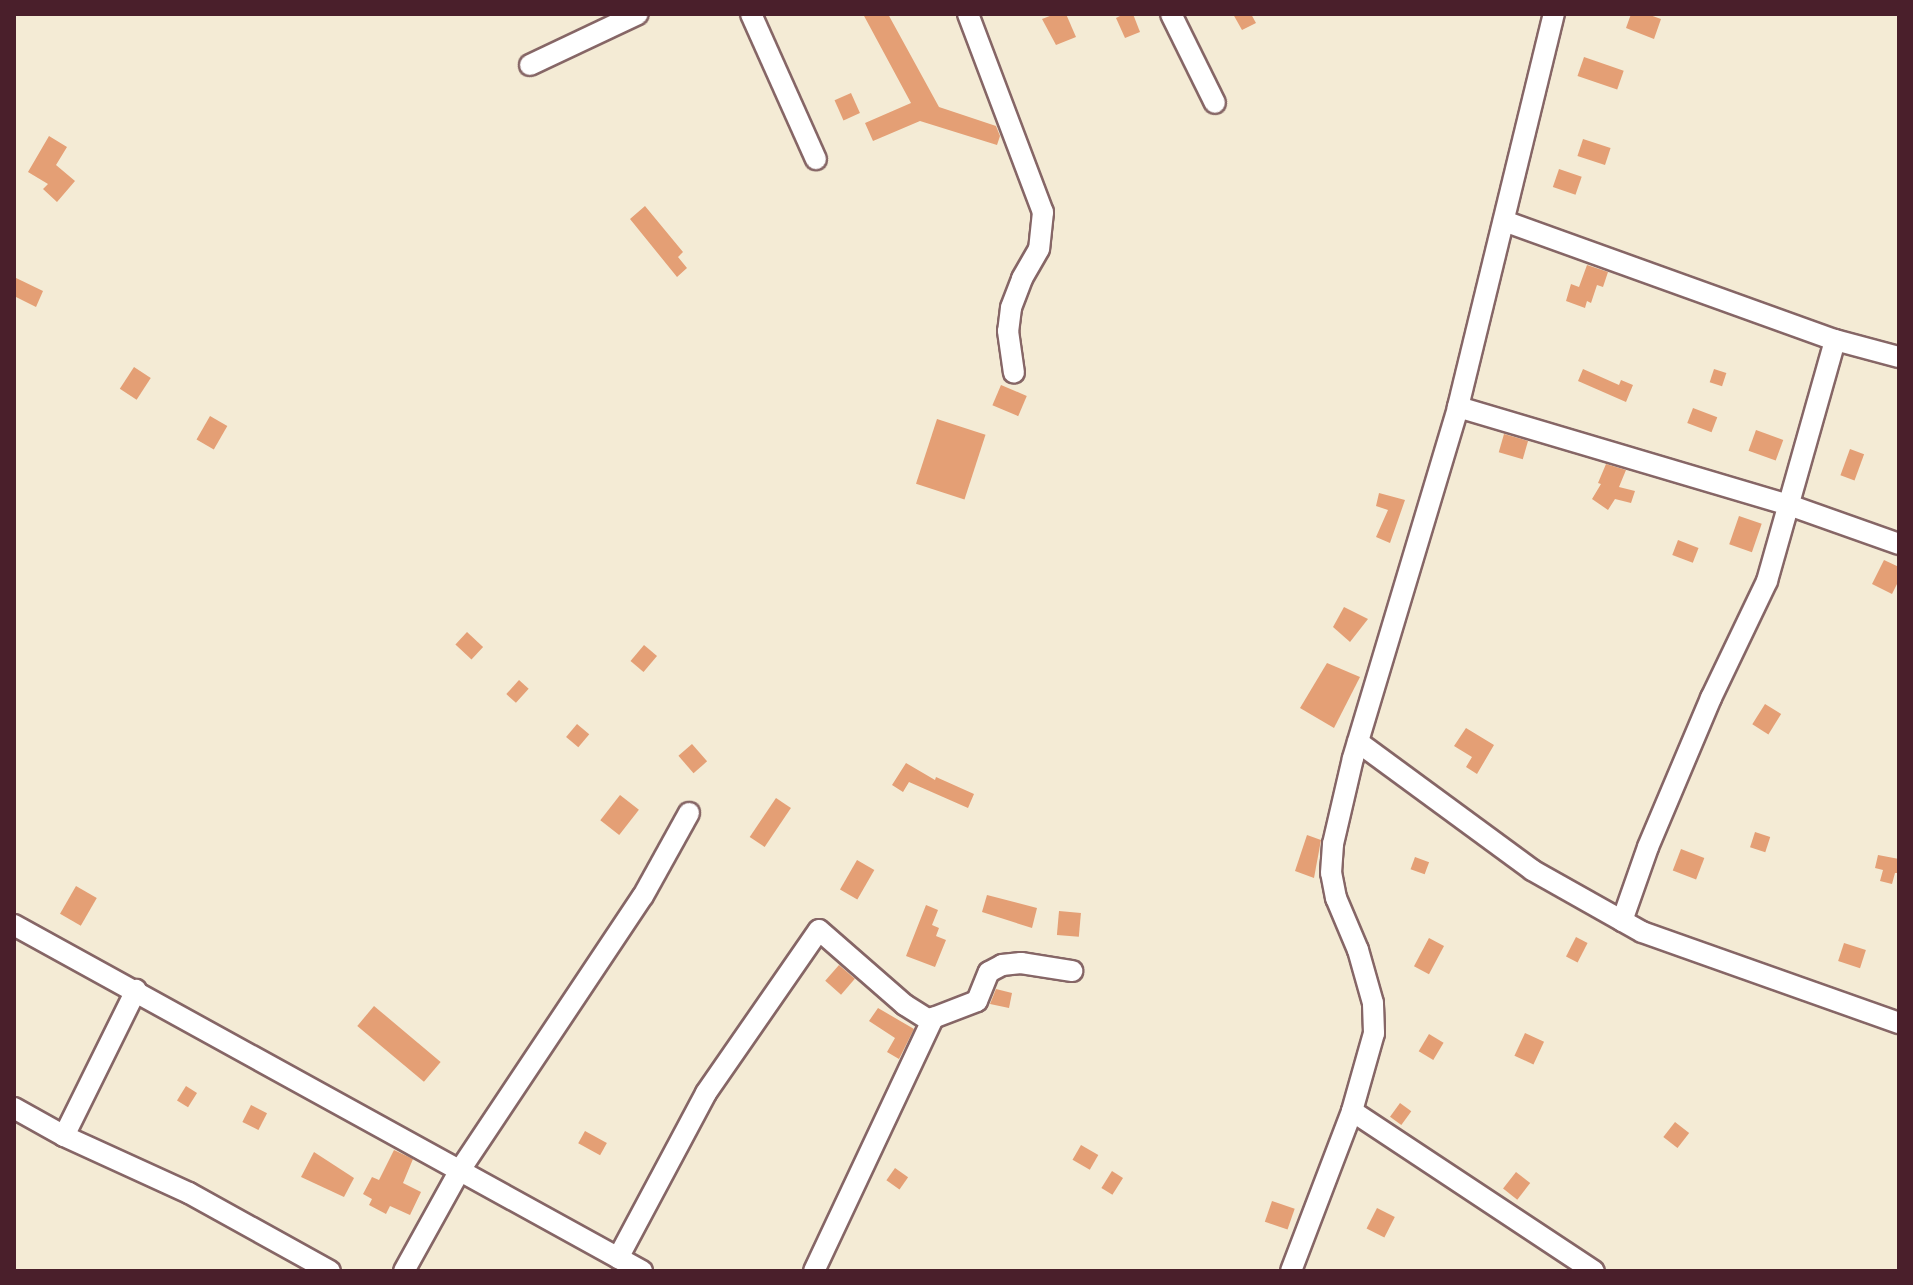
<!DOCTYPE html>
<html>
<head>
<meta charset="utf-8">
<style>
	body { margin:0 }
	#map { position:relative; width:1913px; height:1285px; overflow:hidden; background:#f4ebd5; font-family:Itim,sans-serif }
	div>[style] { position:absolute }
	.building>* { inset:0; background:#e49f75; transform-origin:0 0 }
	.roads { filter:drop-shadow(2px 0 #866666) drop-shadow(-2px 0 #866666) drop-shadow(0 2px #866666) drop-shadow(0 -2px #866666) }
	.minor>* { height:20px; margin:-10px; padding:0 10px; transform-origin:10px; border-radius:10px; background:#fff }
	span { translate:-50% -50%; white-space:nowrap; text-align:center; line-height:1.15; -webkit-text-stroke:6px #fdfcf7; paint-order:stroke }
	.frame { position:absolute; inset:0; border:16px solid #4a1f2b; pointer-events:none }
</style>
</head>
<body>
<div id="map">
	<div class="building">
		<div style="clip-path:polygon(863px 14px,888px 14px,939px 107px,996px 126px,1000px 136px,997px 145px,920px 121px,873px 141px,865px 123px,911px 103px)"></div>
		<div style="clip-path:polygon(1055px 14px,1066px 14px,1076px 37px,1056px 45px,1042px 19px)"></div>
		<div style="clip-path:polygon(1124px 14px,1133px 14px,1140px 32px,1125px 38px,1116px 18px)"></div>
		<div style="clip-path:polygon(1233px 14px,1251px 14px,1256px 23px,1242px 30px)"></div>
		<div style="clip-path:polygon(1631px 14px,1647px 14px,1661px 19px,1654px 39px,1626px 28px)"></div>
		<div style="left:1584px;top:57px;width:42px;height:20px;rotate:19deg"></div>
		<div style="left:851px;top:93px;width:22px;height:18px;rotate:66deg"></div>
		<div style="clip-path:polygon(49px 136px,67px 147px,56px 165px,75px 181px,57px 202px,43px 189px,48px 184px,28px 172px)"></div>
		<div style="left:1583px;top:139px;width:29px;height:18px;rotate:18deg"></div>
		<div style="left:1559px;top:169px;width:24px;height:19px;rotate:19deg"></div>
		<div style="clip-path:polygon(645px 206px,683px 252px,678px 257px,687px 268px,677px 277px,630px 219px)"></div>
		<div style="clip-path:polygon(1587px 265px,1608px 272px,1603px 287px,1597px 285px,1591px 303px,1587px 301px,1585px 308px,1566px 301px,1571px 284px,1579px 287px)"></div>
		<div style="clip-path:polygon(14px 277px,43px 291px,36px 307px,14px 296px)"></div>
		<div style="left:134px;top:367px;width:20px;height:26px;rotate:33deg"></div>
		<div style="clip-path:polygon(1583px 369px,1619px 385px,1621px 380px,1633px 385px,1626px 402px,1578px 381px)"></div>
		<div style="left:1714px;top:369px;width:13px;height:14px;rotate:18deg"></div>
		<div style="left:1001px;top:385px;width:28px;height:22px;rotate:23deg"></div>
		<div style="left:1693px;top:408px;width:26px;height:16px;rotate:21deg"></div>
		<div style="left:210px;top:416px;width:20px;height:27px;rotate:30deg"></div>
		<div style="left:937px;top:419px;width:51px;height:68px;rotate:18deg"></div>
		<div style="left:1756px;top:430px;width:29px;height:22px;rotate:20deg"></div>
		<div style="left:1504px;top:434px;width:25px;height:19px;rotate:16deg"></div>
		<div style="left:1850px;top:449px;width:15px;height:28px;rotate:20deg"></div>
		<div style="clip-path:polygon(1606px 464px,1626px 470px,1619px 487px,1635px 491px,1631px 503px,1615px 499px,1608px 510px,1592px 499px,1601px 484px,1598px 483px)"></div>
		<div style="clip-path:polygon(1379px 493px,1405px 500px,1390px 543px,1376px 537px,1388px 510px,1376px 506px)"></div>
		<div style="left:1739px;top:516px;width:24px;height:30px;rotate:19deg"></div>
		<div style="left:1678px;top:540px;width:22px;height:16px;rotate:21deg"></div>
		<div style="clip-path:polygon(1884px 560px,1899px 567px,1899px 580px,1892px 594px,1872px 584px)"></div>
		<div style="clip-path:polygon(1344px 607px,1368px 619px,1350px 642px,1333px 627px)"></div>
		<div style="left:467px;top:632px;width:22px;height:17px;rotate:43deg"></div>
		<div style="left:644px;top:645px;width:17px;height:21px;rotate:40deg"></div>
		<div style="clip-path:polygon(1327px 663px,1360px 677px,1334px 728px,1300px 708px)"></div>
		<div style="left:519px;top:680px;width:13px;height:19px;rotate:42deg"></div>
		<div style="left:1765px;top:704px;width:19px;height:24px;rotate:32deg"></div>
		<div style="left:577px;top:724px;width:16px;height:17px;rotate:40deg"></div>
		<div style="clip-path:polygon(1466px 728px,1494px 745px,1477px 774px,1466px 767px,1472px 757px,1454px 746px)"></div>
		<div style="left:692px;top:744px;width:23px;height:18px;rotate:49deg"></div>
		<div style="clip-path:polygon(906px 763px,935px 780px,936px 777px,974px 794px,968px 808px,909px 782px,903px 792px,892px 785px)"></div>
		<div style="left:620px;top:795px;width:24px;height:32px;rotate:38deg"></div>
		<div style="left:776px;top:798px;width:18px;height:47px;rotate:34deg"></div>
		<div style="left:1755px;top:832px;width:16px;height:16px;rotate:18deg"></div>
		<div style="clip-path:polygon(1307px 835px,1321px 840px,1314px 878px,1295px 871px)"></div>
		<div style="left:1681px;top:849px;width:25px;height:23px;rotate:21deg"></div>
		<div style="clip-path:polygon(1878px 855px,1899px 859px,1899px 873px,1895px 873px,1892px 884px,1880px 881px,1883px 870px,1875px 868px)"></div>
		<div style="left:1415px;top:857px;width:15px;height:13px;rotate:20deg"></div>
		<div style="left:857px;top:860px;width:20px;height:34px;rotate:30deg"></div>
		<div style="left:76px;top:886px;width:24px;height:32px;rotate:30deg"></div>
		<div style="clip-path:polygon(987px 895px,1037px 908px,1032px 928px,982px 912px)"></div>
		<div style="clip-path:polygon(926px 905px,938px 910px,932px 925px,939px 928px,936px 936px,946px 940px,935px 967px,906px 956px)"></div>
		<div style="left:1059px;top:911px;width:22px;height:24px;rotate:5deg"></div>
		<div style="left:1576px;top:937px;width:13px;height:22px;rotate:27deg"></div>
		<div style="left:1429px;top:938px;width:17px;height:32px;rotate:28deg"></div>
		<div style="left:1844px;top:943px;width:23px;height:19px;rotate:18deg"></div>
		<div style="left:839px;top:965px;width:21px;height:21px;rotate:41deg"></div>
		<div style="clip-path:polygon(996px 989px,1012px 993px,1009px 1008px,990px 1004px)"></div>
		<div style="left:374px;top:1006px;width:87px;height:26px;rotate:40deg"></div>
		<div style="clip-path:polygon(878px 1008px,914px 1029px,899px 1059px,887px 1052px,895px 1038px,869px 1021px)"></div>
		<div style="left:1525px;top:1033px;width:21px;height:25px;rotate:25deg"></div>
		<div style="left:1429px;top:1034px;width:17px;height:20px;rotate:31deg"></div>
		<div style="left:186px;top:1086px;width:13px;height:17px;rotate:32deg"></div>
		<div style="left:1400px;top:1103px;width:14px;height:17px;rotate:36deg"></div>
		<div style="left:251px;top:1105px;width:18px;height:19px;rotate:27deg"></div>
		<div style="left:1675px;top:1122px;width:18px;height:19px;rotate:38deg"></div>
		<div style="left:585px;top:1131px;width:25px;height:14px;rotate:29deg"></div>
		<div style="left:1081px;top:1145px;width:20px;height:17px;rotate:30deg"></div>
		<div style="clip-path:polygon(394px 1150px,413px 1159px,403px 1183px,421px 1192px,410px 1215px,390px 1206px,386px 1214px,369px 1205px,372px 1199px,363px 1194px,372px 1177px,379px 1180px)"></div>
		<div style="clip-path:polygon(314px 1152px,354px 1178px,344px 1197px,301px 1177px)"></div>
		<div style="left:895px;top:1168px;width:16px;height:15px;rotate:35deg"></div>
		<div style="left:1112px;top:1171px;width:13px;height:20px;rotate:32deg"></div>
		<div style="left:1516px;top:1172px;width:18px;height:21px;rotate:38deg"></div>
		<div style="left:1272px;top:1201px;width:24px;height:22px;rotate:19deg"></div>
		<div style="left:1377px;top:1208px;width:20px;height:23px;rotate:27deg"></div>
	</div>
	<div class="roads">
		<div class="minor">
			<div style="left:751px;top:14px;width:159px;rotate:65.9deg"></div>
			<div style="left:968px;top:14px;width:212px;rotate:69.3deg"></div>
			<div style="left:1043px;top:212px;width:37px;rotate:96deg"></div>
			<div style="left:1039px;top:249px;width:34px;rotate:120deg"></div>
			<div style="left:1022px;top:279px;width:31px;rotate:111deg"></div>
			<div style="left:1011px;top:308px;width:23px;rotate:97deg"></div>
			<div style="left:1008px;top:331px;width:42px;rotate:81.9deg"></div>
			<div style="left:1171px;top:14px;width:99px;rotate:63.7deg"></div>
			<div style="left:530px;top:65px;width:119px;rotate:-25.3deg"></div>
			<div style="left:1504px;top:221px;width:352px;rotate:19.8deg"></div>
			<div style="left:1835px;top:340px;width:66px;rotate:14.9deg"></div>
			<div style="left:1458px;top:407px;width:342px;rotate:16.5deg"></div>
			<div style="left:1786px;top:504px;width:120px;rotate:19.5deg"></div>
			<div style="left:1358px;top:742px;width:216px;rotate:36.3deg"></div>
			<div style="left:1532px;top:870px;width:126px;rotate:29.4deg"></div>
			<div style="left:1642px;top:932px;width:273px;rotate:19.5deg"></div>
			<div style="left:1622px;top:921px;width:78px;rotate:-70.6deg"></div>
			<div style="left:1648px;top:847px;width:162px;rotate:-67.1deg"></div>
			<div style="left:1711px;top:698px;width:130px;rotate:-64.4deg"></div>
			<div style="left:1767px;top:581px;width:250px;rotate:-74.2deg"></div>
			<div style="left:14px;top:925px;width:717px;rotate:28.85deg"></div>
			<div style="left:14px;top:1108px;width:57px;rotate:29.2deg"></div>
			<div style="left:64px;top:1136px;width:137px;rotate:24.5deg"></div>
			<div style="left:189px;top:1193px;width:161px;rotate:29deg"></div>
			<div style="left:1352px;top:1111px;width:290px;rotate:33.5deg"></div>
			<div style="left:64px;top:1136px;width:163px;rotate:-63.7deg"></div>
			<div style="left:618px;top:1258px;width:187px;rotate:-61.9deg"></div>
			<div style="left:706px;top:1093px;width:198px;rotate:-55.3deg"></div>
			<div style="left:819px;top:930px;width:114px;rotate:41.1deg"></div>
			<div style="left:905px;top:1005px;width:31px;rotate:32deg"></div>
			<div style="left:404px;top:1271px;width:115px;rotate:-61deg"></div>
			<div style="left:460px;top:1170px;width:329px;rotate:-56.3deg"></div>
			<div style="left:643px;top:896px;width:95px;rotate:-61deg"></div>
			<div style="left:814px;top:1271px;width:280px;rotate:-64.8deg"></div>
			<div style="left:933px;top:1018px;width:47px;rotate:-21.1deg"></div>
			<div style="left:977px;top:1001px;width:31px;rotate:-68deg"></div>
			<div style="left:989px;top:972px;width:15px;rotate:-28deg"></div>
			<div style="left:1002px;top:965px;width:19px;rotate:-6deg"></div>
			<div style="left:1021px;top:963px;width:52px;rotate:8.9deg"></div>
			<div style="left:1291px;top:1271px;width:171px;rotate:-69.1deg"></div>
			<div style="left:1352px;top:1111px;width:81px;rotate:-74.2deg"></div>
			<div style="left:1374px;top:1033px;width:30px;rotate:-92deg"></div>
			<div style="left:1373px;top:1003px;width:55px;rotate:-105.8deg"></div>
			<div style="left:1358px;top:950px;width:56px;rotate:-112.9deg"></div>
			<div style="left:1336px;top:898px;width:25px;rotate:-101deg"></div>
			<div style="left:1331px;top:873px;width:29px;rotate:-86deg"></div>
			<div style="left:1333px;top:844px;width:88px;rotate:-76.9deg"></div>
			<div style="left:1353px;top:758px;width:366px;rotate:-73.3deg"></div>
			<div style="left:1458px;top:407px;width:405px;rotate:-76.3deg"></div>
		</div>
	</div>
	<div class="frame"></div>
</div>
</body>
</html>
